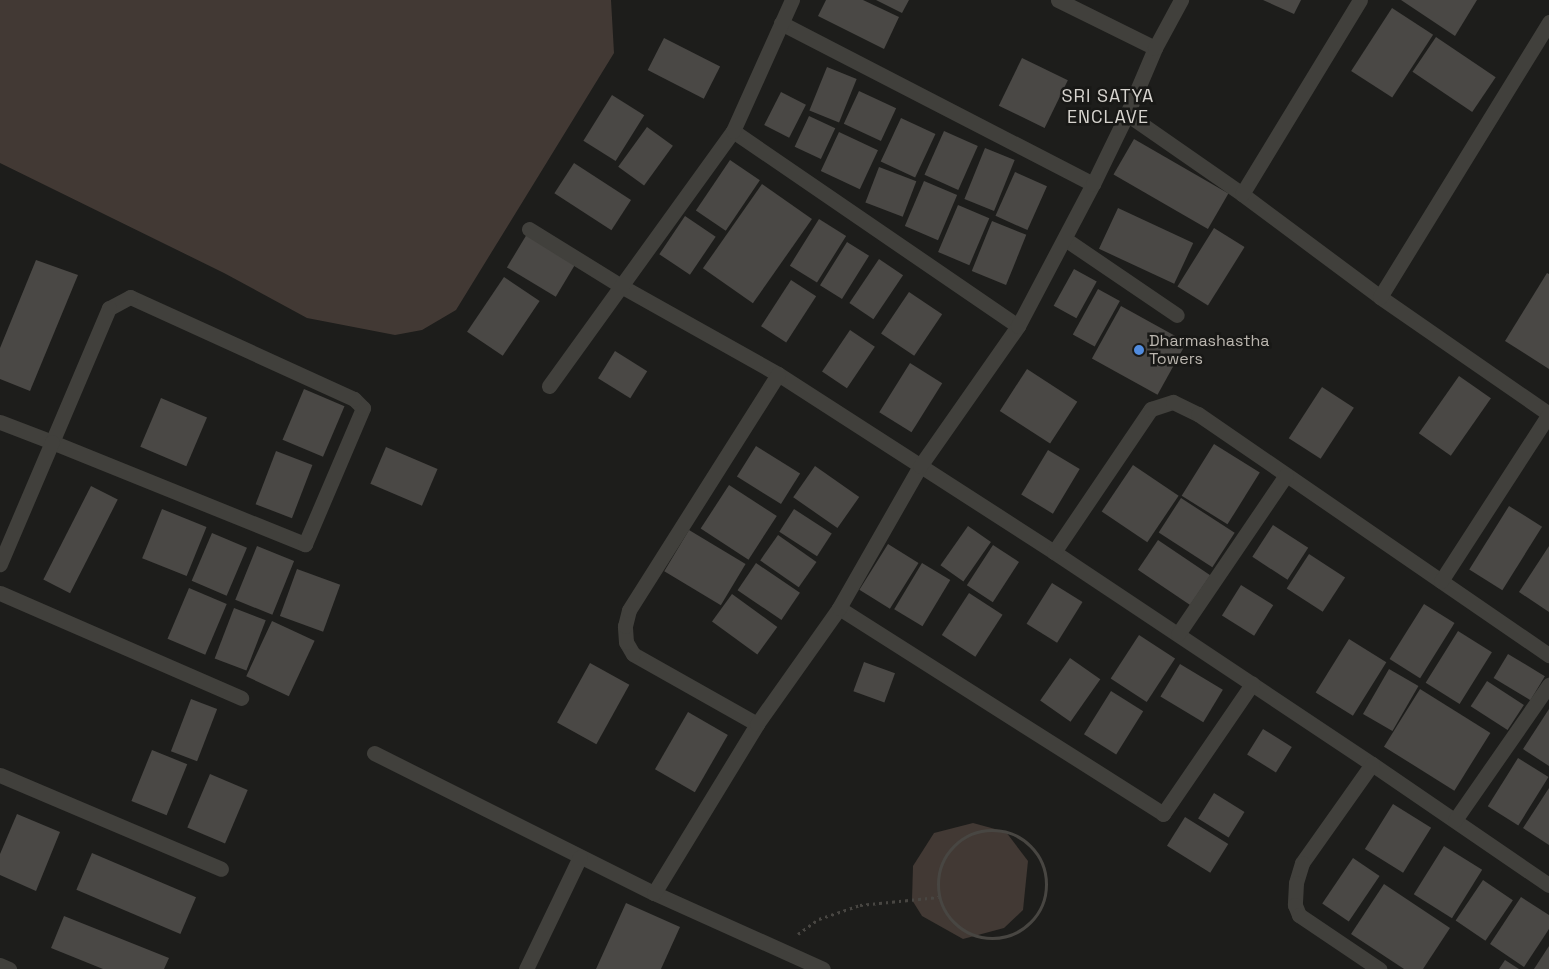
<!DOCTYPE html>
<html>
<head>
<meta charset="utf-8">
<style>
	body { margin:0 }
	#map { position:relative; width:1549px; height:969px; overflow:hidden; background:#1d1d1b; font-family:"Space Grotesk",sans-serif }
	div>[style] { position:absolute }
	.water>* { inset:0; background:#423934 }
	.building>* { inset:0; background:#4a4845; transform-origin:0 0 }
	.path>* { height:3px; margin-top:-1.5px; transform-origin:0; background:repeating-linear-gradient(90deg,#484642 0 2.5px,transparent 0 6.5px) }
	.path>.ring { margin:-1.5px; padding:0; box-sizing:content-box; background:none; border:3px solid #484642; border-radius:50% }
	.minor>* { height:15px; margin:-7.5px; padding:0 7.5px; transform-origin:7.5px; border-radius:7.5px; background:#41403c }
	.dots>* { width:14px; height:14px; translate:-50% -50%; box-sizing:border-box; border:2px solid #181816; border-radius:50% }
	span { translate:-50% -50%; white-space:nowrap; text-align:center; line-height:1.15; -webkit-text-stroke:5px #181816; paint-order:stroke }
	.poi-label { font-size:16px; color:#bbb6af }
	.left { translate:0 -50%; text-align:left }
	.neighbourhood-label { font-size:18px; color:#d7d4cf; letter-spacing:1px }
</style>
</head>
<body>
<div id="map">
	<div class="water">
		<div style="clip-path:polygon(0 0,611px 0,614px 53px,456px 310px,422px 330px,395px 335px,307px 318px,224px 273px,0 163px)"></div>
		<div style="clip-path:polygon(973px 823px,1006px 832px,1028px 861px,1023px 910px,1004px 928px,963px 939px,922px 916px,912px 900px,913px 866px,934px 833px)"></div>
	</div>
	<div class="building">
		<div style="clip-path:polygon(826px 0,863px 0,899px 17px,884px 49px,818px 16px)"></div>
		<div style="clip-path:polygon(876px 0,909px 0,902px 13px)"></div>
		<div style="clip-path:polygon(1263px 0,1301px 0,1294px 14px)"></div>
		<div style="clip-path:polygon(1401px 0,1477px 0,1455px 36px)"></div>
		<div style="left:1392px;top:8px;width:49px;height:75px;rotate:33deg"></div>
		<div style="left:1436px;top:37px;width:72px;height:42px;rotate:34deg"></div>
		<div style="left:664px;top:38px;width:63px;height:36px;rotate:27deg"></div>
		<div style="left:1022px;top:58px;width:51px;height:53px;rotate:26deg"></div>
		<div style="left:827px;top:67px;width:32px;height:47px;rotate:22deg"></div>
		<div style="left:859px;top:91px;width:41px;height:36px;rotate:25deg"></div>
		<div style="left:781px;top:92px;width:28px;height:37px;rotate:27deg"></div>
		<div style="left:612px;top:95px;width:38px;height:54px;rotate:32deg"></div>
		<div style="left:809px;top:116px;width:29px;height:34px;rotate:25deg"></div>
		<div style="left:901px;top:118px;width:38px;height:48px;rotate:25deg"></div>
		<div style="left:647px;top:127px;width:32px;height:49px;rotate:36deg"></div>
		<div style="left:944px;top:131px;width:37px;height:48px;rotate:24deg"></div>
		<div style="left:839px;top:132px;width:43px;height:43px;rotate:25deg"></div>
		<div style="left:1134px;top:139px;width:109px;height:41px;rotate:30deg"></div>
		<div style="left:985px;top:148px;width:32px;height:55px;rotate:22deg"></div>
		<div style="left:730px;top:160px;width:36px;height:61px;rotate:34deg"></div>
		<div style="left:574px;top:163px;width:68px;height:36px;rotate:33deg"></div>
		<div style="left:879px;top:167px;width:40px;height:38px;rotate:21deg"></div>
		<div style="left:1015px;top:172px;width:35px;height:48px;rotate:24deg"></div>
		<div style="left:924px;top:181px;width:36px;height:49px;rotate:23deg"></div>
		<div style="left:762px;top:184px;width:61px;height:103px;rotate:35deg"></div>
		<div style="left:958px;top:205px;width:34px;height:51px;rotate:23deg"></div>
		<div style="left:1118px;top:208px;width:83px;height:45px;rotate:25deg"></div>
		<div style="left:685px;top:216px;width:37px;height:46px;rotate:34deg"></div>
		<div style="left:819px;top:219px;width:32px;height:55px;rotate:32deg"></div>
		<div style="left:992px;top:221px;width:37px;height:54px;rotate:22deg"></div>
		<div style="left:1214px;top:228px;width:36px;height:69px;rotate:32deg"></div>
		<div style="left:527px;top:234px;width:57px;height:39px;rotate:31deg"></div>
		<div style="left:847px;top:242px;width:26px;height:51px;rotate:32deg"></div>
		<div style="left:879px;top:259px;width:29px;height:53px;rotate:34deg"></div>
		<div style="clip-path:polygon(36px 260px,78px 275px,30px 391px,0 379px,0 348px)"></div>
		<div style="left:1074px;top:269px;width:26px;height:42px;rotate:29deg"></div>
		<div style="clip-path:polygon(1547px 273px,1549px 274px,1549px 369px,1505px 341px)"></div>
		<div style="left:504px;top:277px;width:43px;height:66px;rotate:34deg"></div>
		<div style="left:791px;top:280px;width:30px;height:55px;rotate:33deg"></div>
		<div style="left:1098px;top:289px;width:25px;height:52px;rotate:29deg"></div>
		<div style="left:909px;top:292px;width:40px;height:50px;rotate:34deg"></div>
		<div style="left:1121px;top:306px;width:75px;height:60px;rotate:29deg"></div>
		<div style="left:850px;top:330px;width:30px;height:50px;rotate:34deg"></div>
		<div style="left:615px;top:351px;width:38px;height:32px;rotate:32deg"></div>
		<div style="left:910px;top:363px;width:38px;height:58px;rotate:32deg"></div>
		<div style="left:1027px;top:369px;width:60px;height:50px;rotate:33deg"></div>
		<div style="left:1459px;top:376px;width:39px;height:70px;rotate:35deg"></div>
		<div style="left:1322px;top:387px;width:38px;height:61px;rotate:33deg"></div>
		<div style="left:304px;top:389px;width:44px;height:55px;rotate:23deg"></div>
		<div style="left:161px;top:398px;width:50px;height:53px;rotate:23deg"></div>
		<div style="left:1214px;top:444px;width:54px;height:61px;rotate:32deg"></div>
		<div style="left:756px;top:446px;width:52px;height:36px;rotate:32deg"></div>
		<div style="left:386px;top:447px;width:56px;height:40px;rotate:23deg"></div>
		<div style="left:1048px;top:450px;width:37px;height:52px;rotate:31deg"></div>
		<div style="left:276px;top:451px;width:39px;height:57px;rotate:21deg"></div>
		<div style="left:1133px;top:465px;width:55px;height:56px;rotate:34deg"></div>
		<div style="left:815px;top:466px;width:54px;height:38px;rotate:35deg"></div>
		<div style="left:729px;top:485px;width:57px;height:52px;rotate:33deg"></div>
		<div style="left:91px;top:486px;width:30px;height:105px;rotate:27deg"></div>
		<div style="left:1181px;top:498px;width:64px;height:41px;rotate:33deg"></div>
		<div style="left:1509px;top:506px;width:39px;height:75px;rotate:32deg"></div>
		<div style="left:162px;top:509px;width:48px;height:53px;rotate:22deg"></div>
		<div style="left:794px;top:509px;width:45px;height:27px;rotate:33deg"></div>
		<div style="left:1273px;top:525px;width:42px;height:38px;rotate:33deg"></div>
		<div style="left:968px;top:526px;width:28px;height:48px;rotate:35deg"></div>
		<div style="left:689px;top:530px;width:66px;height:48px;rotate:31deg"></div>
		<div style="left:212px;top:533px;width:38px;height:52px;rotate:23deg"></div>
		<div style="left:778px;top:535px;width:47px;height:31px;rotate:35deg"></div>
		<div style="left:1158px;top:540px;width:63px;height:36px;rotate:34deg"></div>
		<div style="left:888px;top:544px;width:36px;height:54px;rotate:32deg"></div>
		<div style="left:993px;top:545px;width:31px;height:48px;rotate:33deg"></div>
		<div style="left:257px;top:546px;width:40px;height:58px;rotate:22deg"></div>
		<div style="clip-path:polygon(1549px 546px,1549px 612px,1519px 592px)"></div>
		<div style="left:1309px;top:554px;width:43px;height:41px;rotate:33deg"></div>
		<div style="left:756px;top:563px;width:53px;height:33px;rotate:34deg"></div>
		<div style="left:922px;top:563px;width:33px;height:54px;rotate:31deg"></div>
		<div style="left:297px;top:569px;width:46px;height:50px;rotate:20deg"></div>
		<div style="left:1052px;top:583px;width:36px;height:48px;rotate:32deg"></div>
		<div style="left:1241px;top:585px;width:38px;height:36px;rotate:32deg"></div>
		<div style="left:189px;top:588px;width:41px;height:55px;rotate:23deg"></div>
		<div style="left:969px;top:593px;width:40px;height:50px;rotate:33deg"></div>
		<div style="left:732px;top:594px;width:56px;height:34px;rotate:36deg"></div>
		<div style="left:1424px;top:604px;width:36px;height:65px;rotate:32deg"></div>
		<div style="left:234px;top:608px;width:34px;height:54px;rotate:21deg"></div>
		<div style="left:272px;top:621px;width:47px;height:61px;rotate:25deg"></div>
		<div style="left:1458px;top:631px;width:40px;height:61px;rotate:32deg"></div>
		<div style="left:1139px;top:635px;width:43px;height:52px;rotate:33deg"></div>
		<div style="left:1349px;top:639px;width:44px;height:63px;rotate:32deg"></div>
		<div style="left:1508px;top:654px;width:43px;height:28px;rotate:31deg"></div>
		<div style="left:1070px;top:658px;width:37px;height:52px;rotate:35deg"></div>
		<div style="left:864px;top:662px;width:33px;height:31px;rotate:20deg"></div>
		<div style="left:590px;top:663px;width:45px;height:68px;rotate:29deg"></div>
		<div style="left:1180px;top:664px;width:50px;height:38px;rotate:31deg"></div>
		<div style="left:1389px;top:669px;width:34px;height:52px;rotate:30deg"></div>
		<div style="left:1487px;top:681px;width:44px;height:30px;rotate:33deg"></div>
		<div style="left:1420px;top:689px;width:83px;height:68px;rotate:32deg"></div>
		<div style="left:1111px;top:691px;width:38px;height:51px;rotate:32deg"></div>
		<div style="left:191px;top:699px;width:28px;height:56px;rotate:21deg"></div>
		<div style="clip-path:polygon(1549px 709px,1549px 766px,1523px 749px)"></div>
		<div style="left:688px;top:712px;width:46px;height:66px;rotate:30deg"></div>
		<div style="left:1263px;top:729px;width:34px;height:30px;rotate:32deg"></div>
		<div style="left:152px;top:750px;width:38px;height:55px;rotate:22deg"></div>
		<div style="left:1518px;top:758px;width:36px;height:57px;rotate:32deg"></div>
		<div style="left:210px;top:774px;width:41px;height:58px;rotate:23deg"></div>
		<div style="clip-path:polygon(1549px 788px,1549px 845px,1523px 828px)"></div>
		<div style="left:1214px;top:793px;width:36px;height:30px;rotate:32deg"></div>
		<div style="left:1393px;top:804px;width:45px;height:53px;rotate:32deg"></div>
		<div style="clip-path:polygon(17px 814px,60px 832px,36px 891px,0 875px,0 854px)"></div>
		<div style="left:1185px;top:817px;width:51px;height:34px;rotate:32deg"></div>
		<div style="left:1444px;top:846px;width:45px;height:57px;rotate:32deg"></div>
		<div style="left:92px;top:853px;width:113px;height:40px;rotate:23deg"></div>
		<div style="left:1353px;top:858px;width:32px;height:55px;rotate:34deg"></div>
		<div style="left:1483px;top:880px;width:36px;height:49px;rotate:34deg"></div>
		<div style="clip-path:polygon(1384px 884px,1450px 928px,1423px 969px,1404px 969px,1351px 934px)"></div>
		<div style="clip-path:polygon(1521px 897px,1549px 915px,1549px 929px,1524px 967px,1490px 944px)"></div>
		<div style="clip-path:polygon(626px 903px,680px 927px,661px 969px,596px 969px)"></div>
		<div style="clip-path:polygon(64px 916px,169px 958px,164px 969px,103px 969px,51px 948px)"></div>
		<div style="clip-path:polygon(1549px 946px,1549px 969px,1534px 969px)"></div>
		<div style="clip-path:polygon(1505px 960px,1519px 969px,1499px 969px)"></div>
	</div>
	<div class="path">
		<div class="ring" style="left:938px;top:830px;width:105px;height:105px"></div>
		<div style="left:798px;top:934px;width:26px;rotate:-36deg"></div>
		<div style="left:819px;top:919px;width:43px;rotate:-18.9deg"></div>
		<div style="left:860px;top:905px;width:79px;rotate:-5.8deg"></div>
	</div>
	<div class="minor">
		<div style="left:1058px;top:0;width:108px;rotate:26.3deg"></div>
		<div style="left:781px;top:23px;width:351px;rotate:27.3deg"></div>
		<div style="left:1127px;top:114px;width:140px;rotate:34.8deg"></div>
		<div style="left:1242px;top:194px;width:172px;rotate:36.7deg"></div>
		<div style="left:1380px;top:297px;width:206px;rotate:34.7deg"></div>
		<div style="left:733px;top:131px;width:345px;rotate:34.4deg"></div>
		<div style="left:1242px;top:194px;width:227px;rotate:-58.7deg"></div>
		<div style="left:529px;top:229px;width:108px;rotate:31.8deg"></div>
		<div style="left:621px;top:286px;width:180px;rotate:29.3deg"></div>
		<div style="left:778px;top:374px;width:328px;rotate:32.8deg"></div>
		<div style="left:1054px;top:552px;width:382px;rotate:33.7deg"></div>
		<div style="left:1372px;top:764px;width:214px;rotate:34.4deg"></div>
		<div style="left:1065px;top:239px;width:135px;rotate:34.2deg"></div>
		<div style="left:1380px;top:297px;width:323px;rotate:-58.4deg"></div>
		<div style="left:549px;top:386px;width:314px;rotate:-54.2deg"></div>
		<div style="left:733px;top:131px;width:144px;rotate:-65.8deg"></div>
		<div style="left:0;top:422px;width:56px;rotate:21deg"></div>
		<div style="left:52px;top:442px;width:273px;rotate:22deg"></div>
		<div style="left:305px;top:544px;width:148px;rotate:-66.9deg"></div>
		<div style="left:363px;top:408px;width:13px;rotate:-135deg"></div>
		<div style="left:354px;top:399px;width:246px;rotate:-155.5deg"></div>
		<div style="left:130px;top:297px;width:24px;rotate:152deg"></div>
		<div style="left:109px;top:308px;width:146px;rotate:113deg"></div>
		<div style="left:52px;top:442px;width:133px;rotate:113.1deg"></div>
		<div style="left:1054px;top:552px;width:173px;rotate:-55.9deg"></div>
		<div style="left:1151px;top:409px;width:23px;rotate:-18deg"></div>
		<div style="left:1173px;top:402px;width:28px;rotate:26deg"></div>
		<div style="left:1198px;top:414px;width:426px;rotate:34.5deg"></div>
		<div style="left:1441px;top:581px;width:199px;rotate:-57.1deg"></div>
		<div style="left:0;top:593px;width:263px;rotate:23.5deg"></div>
		<div style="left:839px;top:608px;width:384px;rotate:32.4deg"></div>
		<div style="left:1163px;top:814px;width:158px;rotate:-55.6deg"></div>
		<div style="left:1178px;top:634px;width:192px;rotate:-55.8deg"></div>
		<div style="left:757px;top:724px;width:142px;rotate:-150.6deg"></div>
		<div style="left:633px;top:654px;width:14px;rotate:-120deg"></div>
		<div style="left:626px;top:642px;width:16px;rotate:-94deg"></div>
		<div style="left:625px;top:626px;width:16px;rotate:-76deg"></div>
		<div style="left:629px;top:610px;width:279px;rotate:-57.7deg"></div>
		<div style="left:374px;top:753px;width:313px;rotate:26.6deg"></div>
		<div style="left:654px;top:893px;width:185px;rotate:24.2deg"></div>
		<div style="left:1372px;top:764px;width:121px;rotate:125.3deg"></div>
		<div style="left:1302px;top:863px;width:21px;rotate:107deg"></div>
		<div style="left:1296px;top:883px;width:22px;rotate:93deg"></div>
		<div style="left:1295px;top:905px;width:11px;rotate:68deg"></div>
		<div style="left:1299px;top:915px;width:97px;rotate:34deg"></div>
		<div style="left:0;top:775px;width:240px;rotate:23deg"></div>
		<div style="left:1455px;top:820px;width:165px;rotate:-55.2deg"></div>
		<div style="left:654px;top:893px;width:198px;rotate:-58.6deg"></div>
		<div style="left:757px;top:724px;width:142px;rotate:-54.7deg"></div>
		<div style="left:839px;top:608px;width:163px;rotate:-60.3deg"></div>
		<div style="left:920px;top:466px;width:171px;rotate:-55deg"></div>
		<div style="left:1018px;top:326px;width:161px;rotate:-62.2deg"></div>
		<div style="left:1093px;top:184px;width:78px;rotate:-64.1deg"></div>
		<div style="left:1127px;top:114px;width:72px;rotate:-67deg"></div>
		<div style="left:1155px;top:48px;width:55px;rotate:-61.6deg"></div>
		<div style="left:0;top:965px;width:10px;rotate:24deg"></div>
		<div style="left:526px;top:969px;width:124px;rotate:-64.3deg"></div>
	</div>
	<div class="dots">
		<div style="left:1139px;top:350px;background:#518cdf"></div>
	</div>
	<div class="poi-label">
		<span class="left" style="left:1149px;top:350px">Dharmashastha<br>Towers</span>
	</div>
	<div class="neighbourhood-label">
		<span style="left:1108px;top:107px">SRI SATYA<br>ENCLAVE</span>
	</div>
</div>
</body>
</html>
